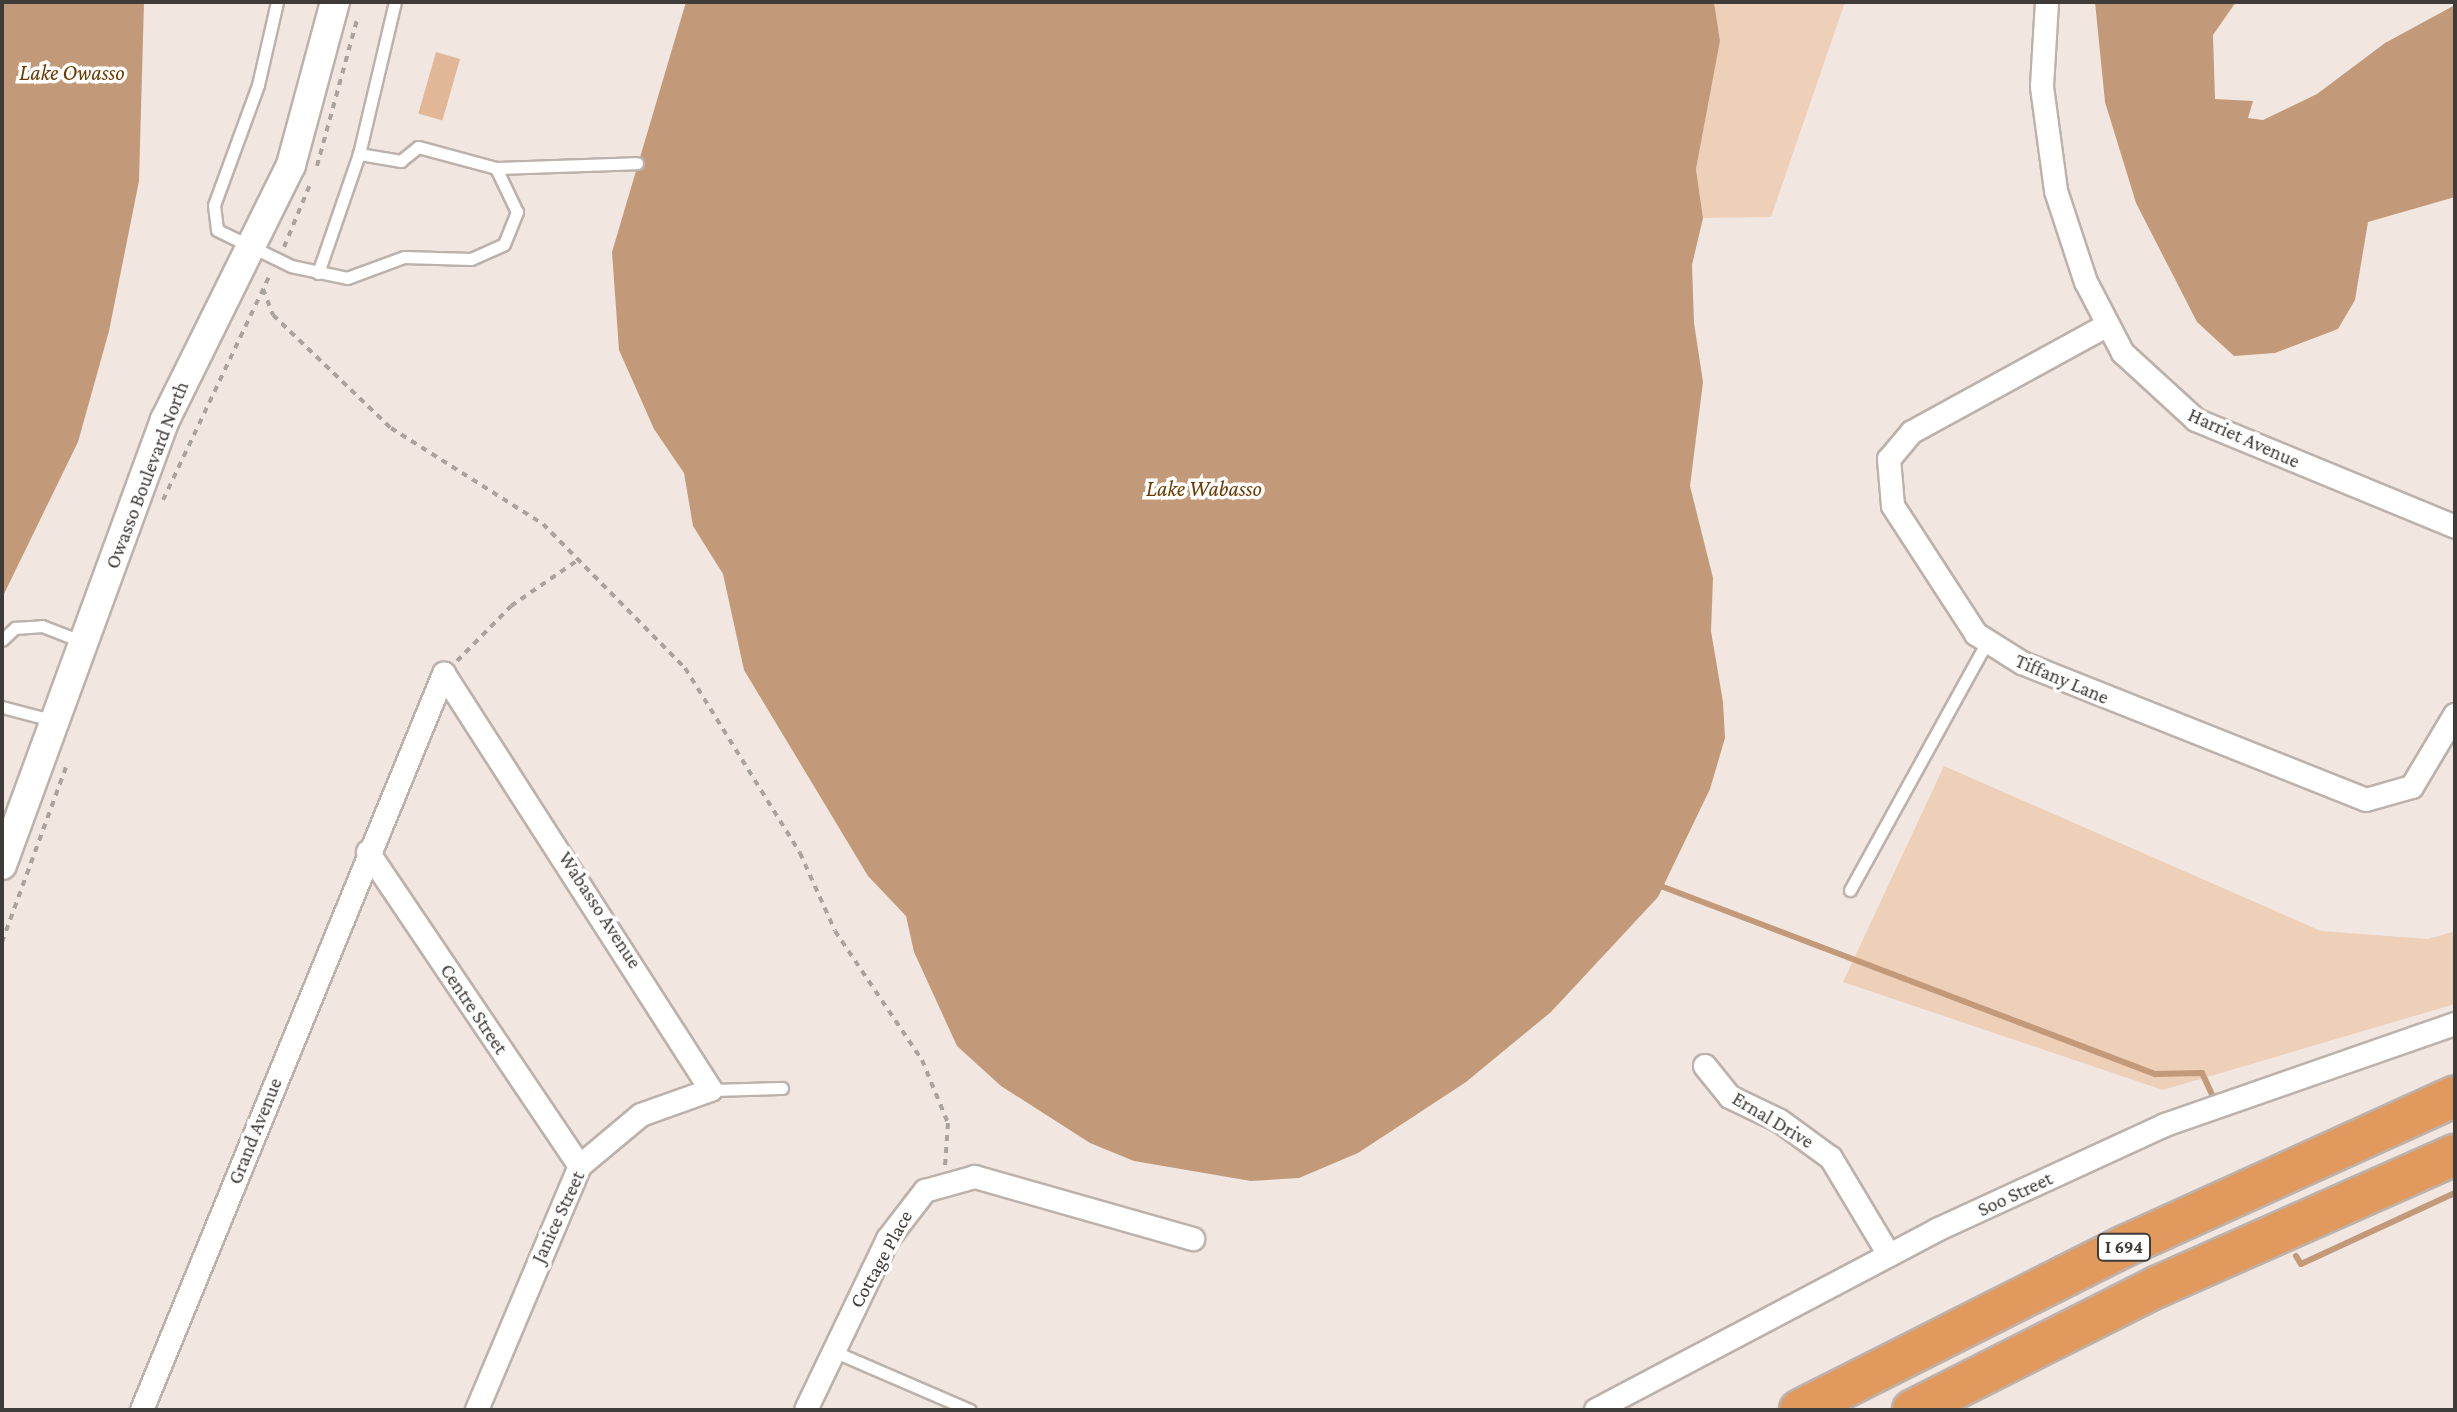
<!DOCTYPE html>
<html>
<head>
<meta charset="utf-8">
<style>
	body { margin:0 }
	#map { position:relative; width:2457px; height:1412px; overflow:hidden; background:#f1e7e0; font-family:"Crimson Pro",serif }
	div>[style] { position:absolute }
	.green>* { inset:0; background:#eed0b9 }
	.water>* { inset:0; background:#c29a7a }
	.stream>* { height:6px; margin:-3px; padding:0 3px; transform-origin:3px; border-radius:3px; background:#c29a7a }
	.building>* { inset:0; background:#e1b797; transform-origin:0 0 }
	.path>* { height:4px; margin-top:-2px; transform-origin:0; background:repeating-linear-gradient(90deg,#aaa29d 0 6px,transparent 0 12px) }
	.roads { filter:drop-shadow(2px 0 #bcb2ab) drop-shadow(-2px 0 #bcb2ab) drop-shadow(0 2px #bcb2ab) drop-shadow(0 -2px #bcb2ab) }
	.service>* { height:11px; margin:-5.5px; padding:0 5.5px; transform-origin:5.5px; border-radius:5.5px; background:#fff }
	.minor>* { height:22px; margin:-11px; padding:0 11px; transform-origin:11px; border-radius:11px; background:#fff }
	.tertiary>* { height:28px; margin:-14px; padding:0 14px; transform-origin:14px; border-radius:14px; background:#fff }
	.motorway>* { height:40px; margin:-20px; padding:0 20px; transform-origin:20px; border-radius:20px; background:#e1995d }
	span { translate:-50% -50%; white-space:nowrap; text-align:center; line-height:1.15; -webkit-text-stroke:7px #fff; paint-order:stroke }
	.shield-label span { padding:2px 6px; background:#fff; border:2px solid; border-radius:6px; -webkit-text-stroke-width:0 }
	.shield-label { font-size:18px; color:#3f3b38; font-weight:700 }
	.street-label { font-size:20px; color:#3f3b38 }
	.water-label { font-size:22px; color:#6e3a01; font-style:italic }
	.frame { position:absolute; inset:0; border:4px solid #3f3b38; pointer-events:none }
</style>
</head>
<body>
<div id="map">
	<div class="green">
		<div style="clip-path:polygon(1714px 2px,1845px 2px,1771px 217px,1703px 218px,1696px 169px,1720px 41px)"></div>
		<div style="clip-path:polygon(1944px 766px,2321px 931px,2428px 939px,2455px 931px,2455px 1004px,2163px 1090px,1843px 982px)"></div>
	</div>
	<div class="water">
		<div style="clip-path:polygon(2px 2px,144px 2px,139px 181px,109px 331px,78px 442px,2px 598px)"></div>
		<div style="clip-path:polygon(686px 2px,1714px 2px,1720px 41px,1696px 169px,1703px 218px,1692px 265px,1694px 323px,1703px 382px,1690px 486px,1713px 578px,1711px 631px,1723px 702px,1725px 738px,1710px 789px,1658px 897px,1551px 1012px,1466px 1082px,1358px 1153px,1299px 1178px,1251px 1181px,1134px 1161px,1090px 1143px,1001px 1086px,957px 1046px,914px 952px,906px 916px,868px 876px,744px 670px,723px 574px,693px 526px,684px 473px,654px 429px,619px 350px,612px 252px)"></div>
		<div style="clip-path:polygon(2095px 2px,2236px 2px,2213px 35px,2215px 99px,2253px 101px,2248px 118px,2263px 120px,2317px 94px,2385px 43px,2455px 5px,2455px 197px,2368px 222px,2355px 300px,2338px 329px,2275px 353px,2234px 356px,2197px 322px,2136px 203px,2105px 102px)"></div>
	</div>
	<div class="stream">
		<div style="left:1658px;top:885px;width:532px;rotate:20.82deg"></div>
		<div style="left:2155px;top:1074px;width:47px;rotate:-1.2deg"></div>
		<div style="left:2202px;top:1073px;width:23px;rotate:65deg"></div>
		<div style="left:2296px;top:1256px;width:9px;rotate:58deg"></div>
		<div style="left:2301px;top:1264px;width:170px;rotate:-24.8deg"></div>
	</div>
	<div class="building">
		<div style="left:436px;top:52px;width:25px;height:64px;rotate:16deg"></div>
	</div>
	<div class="path">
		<div style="left:317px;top:166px;width:151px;rotate:-74.7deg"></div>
		<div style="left:284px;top:247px;width:70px;rotate:-67.4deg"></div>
		<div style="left:263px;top:289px;width:28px;rotate:69deg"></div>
		<div style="left:273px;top:315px;width:163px;rotate:43.8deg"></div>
		<div style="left:391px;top:428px;width:180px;rotate:32.3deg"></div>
		<div style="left:543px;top:524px;width:202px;rotate:45.4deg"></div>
		<div style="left:685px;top:668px;width:218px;rotate:58.1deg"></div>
		<div style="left:800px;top:853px;width:85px;rotate:65.8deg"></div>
		<div style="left:835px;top:931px;width:156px;rotate:56deg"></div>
		<div style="left:922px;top:1060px;width:68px;rotate:67.6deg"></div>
		<div style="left:948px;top:1123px;width:43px;rotate:94deg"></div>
		<div style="left:163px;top:500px;width:251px;rotate:-64.6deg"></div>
		<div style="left:457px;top:661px;width:77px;rotate:-45.5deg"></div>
		<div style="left:511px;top:606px;width:81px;rotate:-34.5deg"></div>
		<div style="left:2px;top:942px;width:189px;rotate:-69.9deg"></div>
	</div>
	<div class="roads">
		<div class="service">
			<div style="left:277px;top:2px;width:85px;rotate:102.9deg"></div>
			<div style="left:258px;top:85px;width:128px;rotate:110.1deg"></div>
			<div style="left:214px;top:205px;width:25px;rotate:83deg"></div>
			<div style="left:217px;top:230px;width:82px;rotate:25.9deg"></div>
			<div style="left:291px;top:266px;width:57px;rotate:12.1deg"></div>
			<div style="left:347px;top:278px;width:61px;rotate:-20.2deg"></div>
			<div style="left:404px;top:257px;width:67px;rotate:1.7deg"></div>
			<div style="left:471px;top:259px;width:36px;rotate:-24deg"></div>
			<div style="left:504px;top:244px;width:35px;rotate:-68deg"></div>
			<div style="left:517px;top:212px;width:49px;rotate:-115.5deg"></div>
			<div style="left:496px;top:168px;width:81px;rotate:-164.9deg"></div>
			<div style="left:418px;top:147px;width:22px;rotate:141deg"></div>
			<div style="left:401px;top:161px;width:43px;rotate:-170.5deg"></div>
			<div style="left:496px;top:168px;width:141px;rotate:-2deg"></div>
			<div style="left:318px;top:273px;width:126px;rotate:-71deg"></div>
			<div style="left:359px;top:154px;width:156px;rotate:-76.7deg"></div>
			<div style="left:2px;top:640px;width:18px;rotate:-43deg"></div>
			<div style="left:15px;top:628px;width:27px;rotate:-4deg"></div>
			<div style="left:42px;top:626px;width:44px;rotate:21.3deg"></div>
			<div style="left:2px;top:707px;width:55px;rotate:14.8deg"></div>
			<div style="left:1850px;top:890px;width:283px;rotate:-61.1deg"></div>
			<div style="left:711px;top:1090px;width:71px;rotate:-1.6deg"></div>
			<div style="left:833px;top:1351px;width:149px;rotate:23.3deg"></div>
		</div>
		<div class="minor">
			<div style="left:2047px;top:2px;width:85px;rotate:93.4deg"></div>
			<div style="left:2042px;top:87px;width:105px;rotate:82.3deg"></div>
			<div style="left:2056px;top:191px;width:96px;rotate:71.8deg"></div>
			<div style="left:2086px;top:282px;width:80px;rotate:62.5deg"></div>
			<div style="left:2123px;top:353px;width:99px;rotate:42.5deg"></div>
			<div style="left:2196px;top:420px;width:280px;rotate:22.4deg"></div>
			<div style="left:2106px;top:326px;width:221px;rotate:151.3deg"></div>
			<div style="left:1912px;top:432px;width:35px;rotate:130deg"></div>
			<div style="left:1889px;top:459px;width:47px;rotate:85.1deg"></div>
			<div style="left:1893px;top:506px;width:153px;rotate:57deg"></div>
			<div style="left:1976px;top:634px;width:54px;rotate:32.2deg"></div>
			<div style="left:2022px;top:663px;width:370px;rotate:21.7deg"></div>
			<div style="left:2366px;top:800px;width:48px;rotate:-15.8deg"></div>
			<div style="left:2412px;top:787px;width:84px;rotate:-59.2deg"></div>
			<div style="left:444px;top:674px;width:494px;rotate:57.3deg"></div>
			<div style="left:711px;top:1090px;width:74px;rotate:160.3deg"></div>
			<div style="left:641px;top:1115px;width:80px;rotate:140.1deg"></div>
			<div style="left:580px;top:1166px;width:265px;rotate:112.9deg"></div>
			<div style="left:368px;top:852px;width:379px;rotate:56deg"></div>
			<div style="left:1705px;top:1066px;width:40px;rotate:51deg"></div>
			<div style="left:1730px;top:1097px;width:55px;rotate:25.6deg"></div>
			<div style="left:1780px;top:1121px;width:63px;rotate:36deg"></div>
			<div style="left:1831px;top:1158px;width:113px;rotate:59.1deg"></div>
			<div style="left:142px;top:1410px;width:796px;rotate:-67.69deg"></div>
			<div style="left:806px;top:1410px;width:190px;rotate:-64.4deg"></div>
			<div style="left:888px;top:1239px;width:61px;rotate:-52.4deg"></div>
			<div style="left:925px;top:1191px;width:52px;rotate:-15.6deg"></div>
			<div style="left:975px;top:1177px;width:227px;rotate:15.9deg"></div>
			<div style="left:1596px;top:1410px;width:386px;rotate:-27.8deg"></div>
			<div style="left:1937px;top:1230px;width:251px;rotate:-24.7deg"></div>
			<div style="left:2165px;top:1125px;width:307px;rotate:-19.2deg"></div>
		</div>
		<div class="tertiary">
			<div style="left:2px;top:865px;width:474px;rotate:-69.9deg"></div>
			<div style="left:165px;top:420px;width:284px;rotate:-63.7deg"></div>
			<div style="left:291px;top:165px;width:169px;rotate:-74.9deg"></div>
		</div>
		<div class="motorway">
			<div style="left:1800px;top:1410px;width:364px;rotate:-26.8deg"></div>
			<div style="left:2125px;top:1246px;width:362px;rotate:-24.4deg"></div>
			<div style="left:1913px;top:1410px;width:275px;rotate:-26.8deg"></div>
			<div style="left:2159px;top:1286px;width:324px;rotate:-23.9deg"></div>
		</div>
	</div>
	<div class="shield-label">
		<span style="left:2124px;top:1247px">I 694</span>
	</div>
	<div class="street-label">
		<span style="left:2244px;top:438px;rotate:24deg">Harriet Avenue</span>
		<span style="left:147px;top:475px;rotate:-69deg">Owasso Boulevard North</span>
		<span style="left:2062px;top:679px;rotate:23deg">Tiffany Lane</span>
		<span style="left:600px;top:910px;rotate:57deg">Wabasso Avenue</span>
		<span style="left:474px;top:1009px;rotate:56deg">Centre Street</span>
		<span style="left:1773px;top:1120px;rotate:31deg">Ernal Drive</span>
		<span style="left:255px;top:1131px;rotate:-68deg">Grand Avenue</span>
		<span style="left:2015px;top:1194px;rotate:-25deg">Soo Street</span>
		<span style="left:558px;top:1217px;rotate:-65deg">Janice Street</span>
		<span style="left:881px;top:1259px;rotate:-61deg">Cottage Place</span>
	</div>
	<div class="water-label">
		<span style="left:72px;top:73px">Lake Owasso</span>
		<span style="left:1204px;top:489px">Lake Wabasso</span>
	</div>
	<div class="frame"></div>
</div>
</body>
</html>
